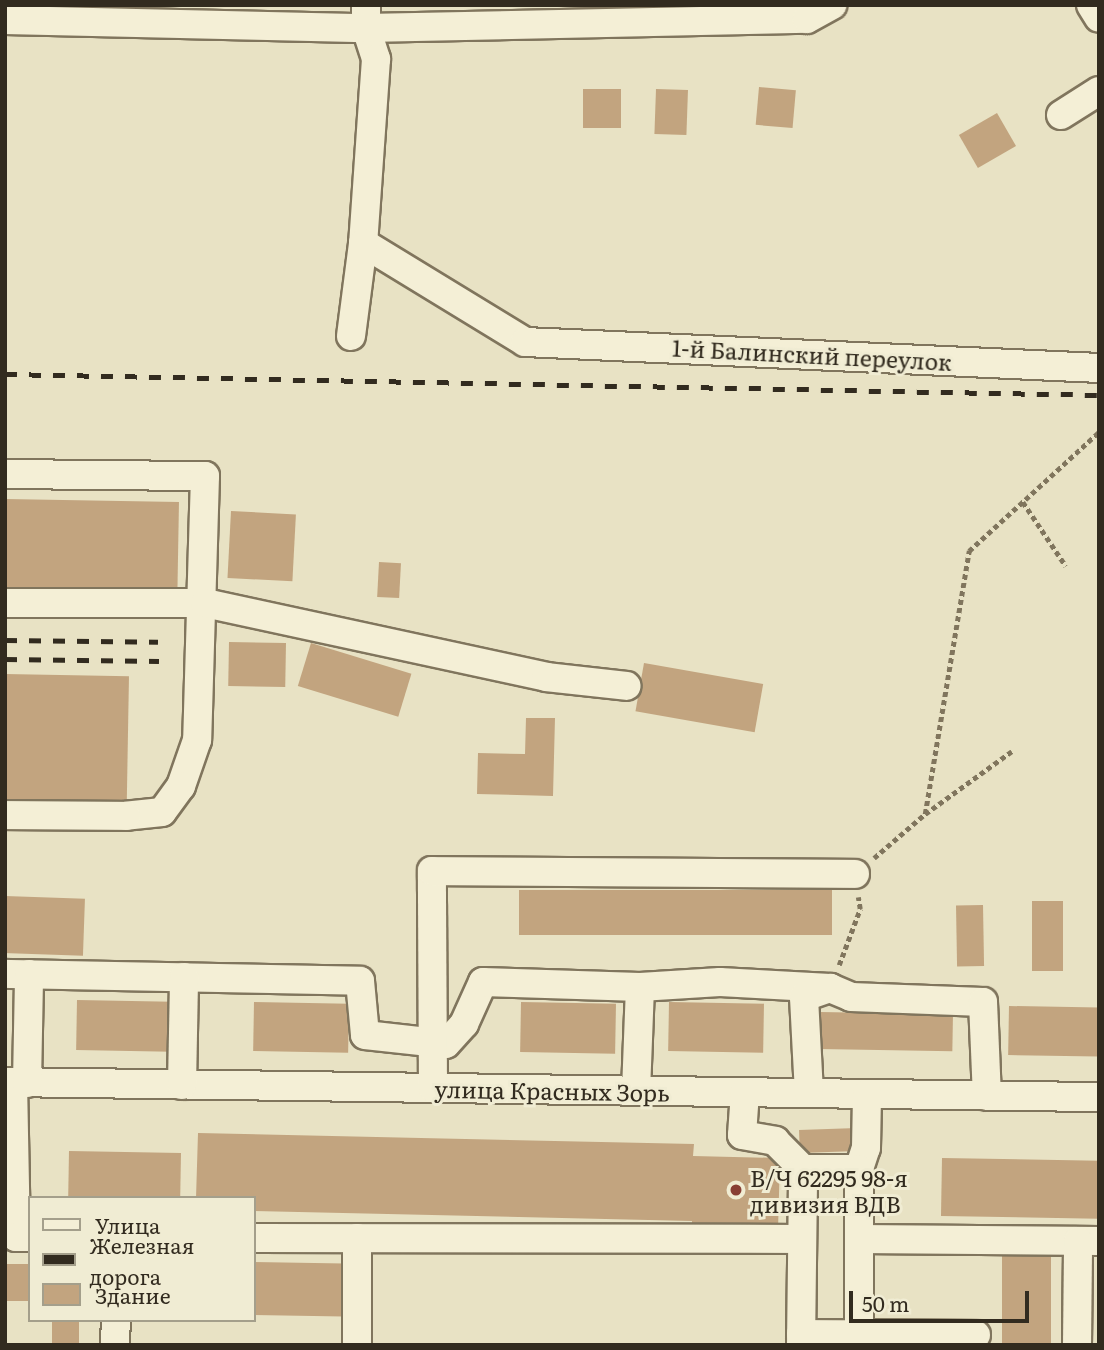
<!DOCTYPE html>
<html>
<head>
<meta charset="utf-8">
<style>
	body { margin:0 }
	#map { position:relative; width:1104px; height:1350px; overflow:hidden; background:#e8e2c4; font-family:Literata,serif }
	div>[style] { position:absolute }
	.building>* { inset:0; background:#c2a47f; transform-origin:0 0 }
	.path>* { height:4.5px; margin-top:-2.25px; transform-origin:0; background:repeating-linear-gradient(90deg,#80755d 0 5px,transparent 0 8.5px) }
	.roads { filter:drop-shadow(2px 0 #80755d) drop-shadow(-2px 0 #80755d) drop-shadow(0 2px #80755d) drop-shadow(0 -2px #80755d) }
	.minor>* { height:28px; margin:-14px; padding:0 14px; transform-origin:14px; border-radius:14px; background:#f4efd6 }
	.rail>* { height:5px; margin-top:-2.5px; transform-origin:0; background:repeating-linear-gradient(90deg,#322b1f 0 12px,transparent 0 24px) }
	.dots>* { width:19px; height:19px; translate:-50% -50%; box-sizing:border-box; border:4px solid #f0ecd3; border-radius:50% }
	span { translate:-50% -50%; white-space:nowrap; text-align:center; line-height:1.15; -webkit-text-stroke:6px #f0ecd3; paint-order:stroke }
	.street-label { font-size:23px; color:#322b1f }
	.poi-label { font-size:23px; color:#322b1f }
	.left { translate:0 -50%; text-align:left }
	.frame { position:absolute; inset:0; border:7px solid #322b1f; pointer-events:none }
	.legend { position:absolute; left:28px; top:1196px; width:228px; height:126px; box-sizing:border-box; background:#f0ecd3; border:2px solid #a49f8b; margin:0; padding:9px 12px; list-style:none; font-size:21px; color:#322b1f }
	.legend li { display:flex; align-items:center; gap:14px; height:35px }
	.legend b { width:35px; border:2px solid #a49f8b }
	.scale { position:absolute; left:849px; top:1291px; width:180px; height:32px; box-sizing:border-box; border:4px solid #322b1f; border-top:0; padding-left:9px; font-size:21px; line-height:24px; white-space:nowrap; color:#322b1f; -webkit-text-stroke:5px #f0ecd3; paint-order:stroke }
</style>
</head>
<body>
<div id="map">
	<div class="building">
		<div style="left:759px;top:87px;width:37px;height:38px;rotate:5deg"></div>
		<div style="left:583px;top:89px;width:38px;height:39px"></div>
		<div style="left:656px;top:89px;width:32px;height:45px;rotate:2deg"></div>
		<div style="left:997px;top:113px;width:38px;height:44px;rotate:60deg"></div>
		<div style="left:5px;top:499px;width:174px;height:94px;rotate:1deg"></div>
		<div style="left:231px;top:511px;width:65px;height:67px;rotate:3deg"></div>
		<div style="left:379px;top:562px;width:22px;height:35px;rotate:3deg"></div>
		<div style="left:229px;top:642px;width:57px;height:44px;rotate:1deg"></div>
		<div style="left:311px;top:643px;width:105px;height:45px;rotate:17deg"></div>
		<div style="left:644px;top:663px;width:121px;height:49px;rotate:10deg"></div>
		<div style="left:5px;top:674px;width:124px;height:130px;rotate:1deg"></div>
		<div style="clip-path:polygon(526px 718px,555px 718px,553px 796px,477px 794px,478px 753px,525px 754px)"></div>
		<div style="left:519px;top:890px;width:313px;height:45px"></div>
		<div style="left:5px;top:896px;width:80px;height:57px;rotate:2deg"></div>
		<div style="left:1032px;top:901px;width:31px;height:70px"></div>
		<div style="left:983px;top:905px;width:61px;height:27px;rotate:89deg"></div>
		<div style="left:77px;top:1000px;width:95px;height:50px;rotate:1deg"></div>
		<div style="left:254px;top:1002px;width:95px;height:49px;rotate:1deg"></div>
		<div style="left:521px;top:1002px;width:95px;height:50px;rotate:1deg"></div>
		<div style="left:669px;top:1002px;width:95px;height:49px;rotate:1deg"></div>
		<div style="left:1009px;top:1006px;width:90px;height:49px;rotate:1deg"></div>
		<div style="left:820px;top:1012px;width:133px;height:37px;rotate:1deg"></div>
		<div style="left:857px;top:1128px;width:23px;height:58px;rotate:88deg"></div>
		<div style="clip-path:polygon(198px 1133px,694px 1144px,693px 1156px,780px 1158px,778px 1230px,692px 1228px,692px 1221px,254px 1211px,254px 1198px,196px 1198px)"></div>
		<div style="left:69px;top:1151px;width:112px;height:46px;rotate:1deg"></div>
		<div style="left:942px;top:1158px;width:157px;height:58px;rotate:1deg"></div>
		<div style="left:1002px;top:1248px;width:49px;height:97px"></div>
		<div style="left:254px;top:1262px;width:90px;height:53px;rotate:1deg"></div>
		<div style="left:5px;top:1264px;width:25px;height:37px"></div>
		<div style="left:52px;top:1320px;width:27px;height:25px"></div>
	</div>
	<div class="path">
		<div style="left:1023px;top:502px;width:77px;rotate:56.1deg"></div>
		<div style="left:925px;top:814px;width:107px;rotate:-35.9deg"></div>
		<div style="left:874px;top:858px;width:67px;rotate:-40.8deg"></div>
		<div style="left:925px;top:814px;width:267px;rotate:-80.5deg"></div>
		<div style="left:969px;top:551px;width:176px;rotate:-42.5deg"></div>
		<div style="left:839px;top:965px;width:60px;rotate:-69.4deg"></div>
		<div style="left:860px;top:909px;width:12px;rotate:-99deg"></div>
	</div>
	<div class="roads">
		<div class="minor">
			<div style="left:366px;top:5px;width:23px;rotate:90deg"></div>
			<div style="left:366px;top:28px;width:33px;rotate:72deg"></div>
			<div style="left:376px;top:59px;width:184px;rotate:94deg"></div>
			<div style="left:363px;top:243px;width:190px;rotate:31.4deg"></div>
			<div style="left:525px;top:342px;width:575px;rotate:2.59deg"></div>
			<div style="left:1091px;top:5px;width:15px;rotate:58deg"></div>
			<div style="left:5px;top:20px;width:361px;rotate:1.3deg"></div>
			<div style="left:366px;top:28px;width:441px;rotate:-1.2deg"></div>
			<div style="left:807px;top:19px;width:29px;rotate:-29deg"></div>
			<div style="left:1061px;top:115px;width:45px;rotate:-32.3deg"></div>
			<div style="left:351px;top:336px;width:94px;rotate:-82.6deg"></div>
			<div style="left:5px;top:474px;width:200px;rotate:0.6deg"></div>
			<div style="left:205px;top:476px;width:264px;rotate:91.7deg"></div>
			<div style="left:197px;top:740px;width:49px;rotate:109.2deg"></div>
			<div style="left:181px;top:786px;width:32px;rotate:126deg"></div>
			<div style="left:162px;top:812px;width:36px;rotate:174deg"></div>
			<div style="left:126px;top:816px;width:121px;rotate:-179.5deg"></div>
			<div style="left:5px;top:603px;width:200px"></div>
			<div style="left:205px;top:603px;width:349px;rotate:12.2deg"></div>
			<div style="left:546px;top:677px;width:81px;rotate:6.3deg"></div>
			<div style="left:5px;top:974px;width:355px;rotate:1.1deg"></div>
			<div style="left:360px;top:981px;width:54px;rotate:84.7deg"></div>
			<div style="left:365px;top:1035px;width:81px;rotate:6.3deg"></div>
			<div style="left:446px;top:1044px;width:27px;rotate:-48deg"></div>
			<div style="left:464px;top:1024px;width:46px;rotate:-65.7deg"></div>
			<div style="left:483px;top:982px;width:157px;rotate:1.8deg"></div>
			<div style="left:640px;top:987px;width:104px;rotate:92.2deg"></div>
			<div style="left:640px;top:987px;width:80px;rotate:-3.6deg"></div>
			<div style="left:720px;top:982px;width:110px;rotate:3.1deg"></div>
			<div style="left:830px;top:988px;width:23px;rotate:23deg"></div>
			<div style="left:851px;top:997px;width:132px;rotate:2.2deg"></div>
			<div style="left:983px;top:1002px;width:94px;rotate:87.6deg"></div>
			<div style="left:5px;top:1082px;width:1094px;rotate:0.79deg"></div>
			<div style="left:13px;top:1082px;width:155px;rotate:88.9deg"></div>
			<div style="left:16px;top:1237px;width:14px"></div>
			<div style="left:27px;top:1083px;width:109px;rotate:-88.9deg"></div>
			<div style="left:182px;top:1085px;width:108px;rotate:-88.9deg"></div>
			<div style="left:433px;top:1088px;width:217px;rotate:-90.3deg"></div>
			<div style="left:432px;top:871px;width:423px;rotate:0.4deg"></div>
			<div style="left:745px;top:1092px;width:43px;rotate:94deg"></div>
			<div style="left:742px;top:1135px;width:34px;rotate:10deg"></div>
			<div style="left:775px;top:1141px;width:40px;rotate:45deg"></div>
			<div style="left:809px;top:1093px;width:96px;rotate:-93deg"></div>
			<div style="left:804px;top:997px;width:28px;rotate:-19deg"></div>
			<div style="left:859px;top:1169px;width:22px;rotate:-72deg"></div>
			<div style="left:866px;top:1148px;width:54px;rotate:-88.9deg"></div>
			<div style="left:254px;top:1238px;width:548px;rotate:0.1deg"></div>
			<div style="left:357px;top:1238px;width:107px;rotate:90deg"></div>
			<div style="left:859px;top:1239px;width:240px;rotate:0.5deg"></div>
			<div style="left:801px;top:1334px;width:175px;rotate:0.3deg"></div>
			<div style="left:115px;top:1345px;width:25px;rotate:-88deg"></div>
			<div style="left:801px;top:1345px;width:176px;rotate:-89.3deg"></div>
			<div style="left:803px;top:1169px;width:56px"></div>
			<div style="left:859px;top:1169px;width:176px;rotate:90deg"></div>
			<div style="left:1077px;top:1345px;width:104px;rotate:-89.4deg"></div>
		</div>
	</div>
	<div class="rail">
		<div style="left:5px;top:374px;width:1094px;rotate:1.1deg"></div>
		<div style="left:5px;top:640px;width:153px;rotate:0.7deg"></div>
		<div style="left:5px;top:659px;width:154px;rotate:0.7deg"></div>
	</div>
	<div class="dots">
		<div style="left:736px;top:1190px;background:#883f34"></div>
	</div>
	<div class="street-label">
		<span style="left:812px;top:354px;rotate:3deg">1-й Балинский переулок</span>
		<span style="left:552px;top:1090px;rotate:1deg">улица Красных Зорь</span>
	</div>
	<div class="poi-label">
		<span class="left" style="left:750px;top:1190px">В/Ч 62295 98-я<br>дивизия ВДВ</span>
	</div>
	<div class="frame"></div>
	<ul class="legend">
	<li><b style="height:9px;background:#f4efd6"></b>Улица</li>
	<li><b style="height:9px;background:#322b1f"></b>Железная дорога</li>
	<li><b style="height:19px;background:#c2a47f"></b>Здание</li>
	</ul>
	<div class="scale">50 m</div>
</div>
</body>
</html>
